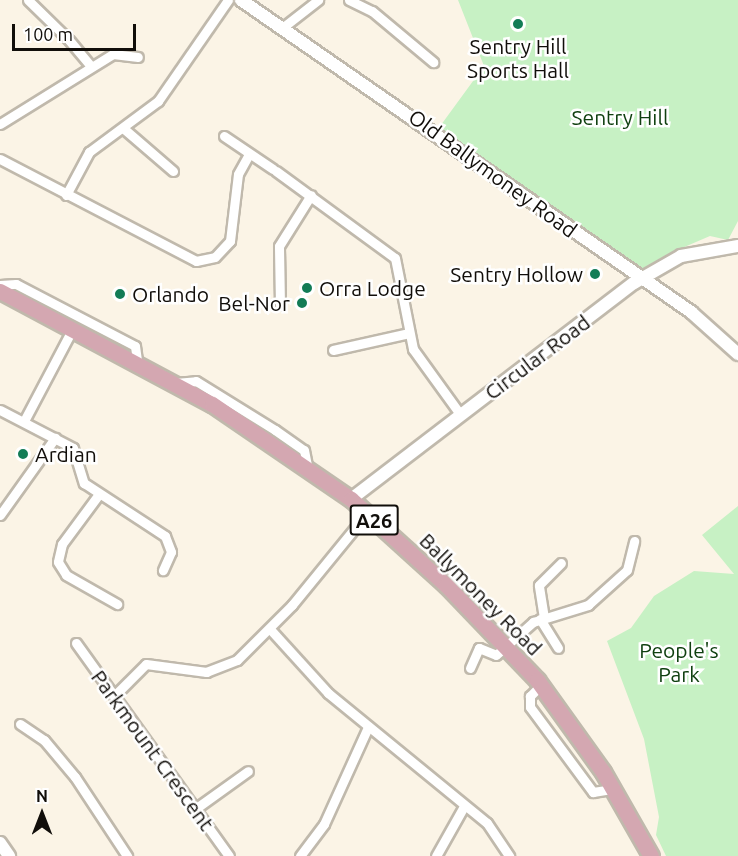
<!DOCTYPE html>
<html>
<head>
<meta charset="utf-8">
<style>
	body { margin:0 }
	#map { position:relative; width:738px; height:856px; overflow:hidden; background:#fbf4e6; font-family:Ubuntu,sans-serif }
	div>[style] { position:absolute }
	.green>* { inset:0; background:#c7f1c4 }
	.roads { filter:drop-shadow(2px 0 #c0b9ac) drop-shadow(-2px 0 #c0b9ac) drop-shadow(0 2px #c0b9ac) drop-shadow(0 -2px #c0b9ac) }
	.minor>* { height:9px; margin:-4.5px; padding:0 4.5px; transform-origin:4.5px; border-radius:4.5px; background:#fff }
	.tertiary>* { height:12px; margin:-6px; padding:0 6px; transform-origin:6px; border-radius:6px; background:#fff }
	.primary>* { height:15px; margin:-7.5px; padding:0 7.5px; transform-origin:7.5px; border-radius:7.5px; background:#d4a7b1 }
	.dots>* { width:16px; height:16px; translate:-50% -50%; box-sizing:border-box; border:3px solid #fff; border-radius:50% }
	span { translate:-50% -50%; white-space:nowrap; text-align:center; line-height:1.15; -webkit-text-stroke:5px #fff; paint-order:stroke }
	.shield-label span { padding:2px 4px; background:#fff; border:2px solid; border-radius:4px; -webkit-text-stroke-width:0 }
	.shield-label { font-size:20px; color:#110e0a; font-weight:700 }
	.poi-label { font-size:21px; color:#110e0a }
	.right { translate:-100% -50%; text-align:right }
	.left { translate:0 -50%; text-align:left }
	.park-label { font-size:21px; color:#104010 }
	.street-label { font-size:21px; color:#110e0a }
	.north { position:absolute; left:12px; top:784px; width:60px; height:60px; -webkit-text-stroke:4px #fff; paint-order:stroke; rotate:0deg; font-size:16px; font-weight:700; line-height:24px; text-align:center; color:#110e0a }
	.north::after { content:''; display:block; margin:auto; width:21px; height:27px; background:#110e0a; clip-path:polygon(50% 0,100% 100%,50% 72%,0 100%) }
	.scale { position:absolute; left:12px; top:24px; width:124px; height:27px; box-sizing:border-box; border:3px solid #110e0a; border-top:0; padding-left:8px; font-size:18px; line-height:21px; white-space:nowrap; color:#110e0a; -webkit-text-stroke:4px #fff; paint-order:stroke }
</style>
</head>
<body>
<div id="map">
	<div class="green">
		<div style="clip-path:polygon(458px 0,738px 0,738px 221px,728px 240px,710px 236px,675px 251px,643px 278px,438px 129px,484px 66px)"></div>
		<div style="clip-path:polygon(738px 506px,738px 856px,666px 856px,656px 835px,659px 817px,644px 739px,607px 641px,631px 628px,654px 596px,694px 571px,734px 574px,702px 535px)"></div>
	</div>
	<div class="roads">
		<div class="minor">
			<div style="left:28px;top:0;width:56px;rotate:44.3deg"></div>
			<div style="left:349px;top:0;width:25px;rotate:26deg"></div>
			<div style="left:372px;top:11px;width:80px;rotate:39.9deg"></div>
			<div style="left:282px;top:28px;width:46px;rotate:-37.9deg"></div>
			<div style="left:69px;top:40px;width:34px;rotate:50deg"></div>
			<div style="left:0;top:124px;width:133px;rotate:-31.8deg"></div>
			<div style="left:113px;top:54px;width:25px;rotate:7deg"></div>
			<div style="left:123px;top:128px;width:66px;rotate:40.7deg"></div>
			<div style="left:224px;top:136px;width:59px;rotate:34deg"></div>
			<div style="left:0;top:159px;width:221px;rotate:27.5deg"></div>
			<div style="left:196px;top:261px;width:19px;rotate:-12deg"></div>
			<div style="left:215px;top:257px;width:22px;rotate:-47deg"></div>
			<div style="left:230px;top:241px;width:67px;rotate:-83.2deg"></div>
			<div style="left:238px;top:174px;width:23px;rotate:-61deg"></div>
			<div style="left:276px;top:171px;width:147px;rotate:36.2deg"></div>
			<div style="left:395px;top:258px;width:93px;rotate:78.8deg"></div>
			<div style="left:413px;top:349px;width:80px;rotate:54.1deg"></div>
			<div style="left:66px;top:195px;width:49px;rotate:-61.9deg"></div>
			<div style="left:89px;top:152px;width:86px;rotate:-36.5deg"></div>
			<div style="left:158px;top:101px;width:123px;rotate:-55.3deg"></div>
			<div style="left:0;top:285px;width:16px;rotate:-4deg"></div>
			<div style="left:16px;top:284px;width:134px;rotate:27.5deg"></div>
			<div style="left:135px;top:346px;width:15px;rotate:82deg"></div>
			<div style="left:280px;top:305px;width:59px;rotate:-91deg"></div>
			<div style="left:279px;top:246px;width:60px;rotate:-57.9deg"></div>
			<div style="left:333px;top:350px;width:78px;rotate:-12.6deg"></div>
			<div style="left:175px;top:383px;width:21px;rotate:-5deg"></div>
			<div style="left:196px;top:381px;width:93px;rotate:31.8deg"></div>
			<div style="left:275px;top:430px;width:35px;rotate:35deg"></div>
			<div style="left:304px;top:450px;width:16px;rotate:79deg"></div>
			<div style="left:0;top:410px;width:82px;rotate:27.5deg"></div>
			<div style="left:73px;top:448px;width:37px;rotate:73deg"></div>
			<div style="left:84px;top:483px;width:97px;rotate:33.2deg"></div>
			<div style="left:165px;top:536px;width:17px;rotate:69deg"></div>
			<div style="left:171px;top:552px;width:20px;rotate:114deg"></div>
			<div style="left:24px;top:421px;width:105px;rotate:-62.2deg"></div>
			<div style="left:99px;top:494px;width:62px;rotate:126.5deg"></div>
			<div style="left:62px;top:544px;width:18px;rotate:103deg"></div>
			<div style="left:58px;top:562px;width:15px;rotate:58deg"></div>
			<div style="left:66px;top:575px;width:59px;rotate:29.6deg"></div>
			<div style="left:0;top:515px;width:95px;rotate:-54.5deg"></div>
			<div style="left:544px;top:618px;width:33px;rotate:-99deg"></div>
			<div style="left:539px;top:585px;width:31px;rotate:-45deg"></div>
			<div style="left:540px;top:619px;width:34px;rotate:58deg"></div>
			<div style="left:270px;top:629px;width:86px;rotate:47.8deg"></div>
			<div style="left:328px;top:693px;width:205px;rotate:39.3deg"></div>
			<div style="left:487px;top:823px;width:40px;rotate:56deg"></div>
			<div style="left:76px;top:643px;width:262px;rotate:54.3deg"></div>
			<div style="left:470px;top:668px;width:22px;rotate:-66deg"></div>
			<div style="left:479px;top:648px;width:18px;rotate:22deg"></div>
			<div style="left:496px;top:655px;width:50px;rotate:-41.7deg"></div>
			<div style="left:533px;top:622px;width:58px;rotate:-17.2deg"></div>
			<div style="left:588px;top:605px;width:52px;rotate:-41.9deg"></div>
			<div style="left:627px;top:570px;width:30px;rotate:-76deg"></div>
			<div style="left:541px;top:685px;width:16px;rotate:135deg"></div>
			<div style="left:530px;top:696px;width:11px;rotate:90deg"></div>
			<div style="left:530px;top:707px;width:106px;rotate:53.5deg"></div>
			<div style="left:593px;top:792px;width:20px;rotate:-9deg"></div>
			<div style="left:114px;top:696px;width:45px;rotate:-45deg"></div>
			<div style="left:146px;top:664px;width:61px;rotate:7.6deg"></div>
			<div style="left:206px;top:672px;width:33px;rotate:-21deg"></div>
			<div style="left:237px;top:660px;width:78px;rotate:-45deg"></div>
			<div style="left:292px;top:605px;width:119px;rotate:-50.8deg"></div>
			<div style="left:20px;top:724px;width:29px;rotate:34deg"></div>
			<div style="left:44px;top:740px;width:48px;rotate:50deg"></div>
			<div style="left:75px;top:777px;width:95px;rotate:56.6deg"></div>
			<div style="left:195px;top:809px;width:65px;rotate:-35.6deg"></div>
			<div style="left:300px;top:856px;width:40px;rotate:-53deg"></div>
			<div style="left:324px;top:824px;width:107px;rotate:-65.6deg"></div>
			<div style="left:436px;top:856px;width:55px;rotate:-60.6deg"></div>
		</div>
		<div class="tertiary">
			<div style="left:241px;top:0;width:548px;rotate:34.73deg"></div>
			<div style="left:691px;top:312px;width:63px;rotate:41.8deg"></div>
			<div style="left:351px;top:499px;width:356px;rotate:-37.4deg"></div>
			<div style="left:634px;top:283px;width:54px;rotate:-29.9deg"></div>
			<div style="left:681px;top:256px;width:58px;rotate:-10deg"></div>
			<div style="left:0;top:843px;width:16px;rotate:55deg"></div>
		</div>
		<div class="primary">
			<div style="left:0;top:291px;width:240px;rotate:28.1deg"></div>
			<div style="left:212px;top:404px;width:168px;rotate:34.4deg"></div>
			<div style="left:351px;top:499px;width:128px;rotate:42.2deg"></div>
			<div style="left:446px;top:585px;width:132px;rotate:46.2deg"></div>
			<div style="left:537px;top:680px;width:113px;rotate:54.3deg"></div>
			<div style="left:603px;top:772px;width:97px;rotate:60.3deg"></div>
		</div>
	</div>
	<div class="dots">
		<div style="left:518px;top:24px;background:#137c56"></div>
		<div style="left:595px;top:274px;background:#137c56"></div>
		<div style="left:307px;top:288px;background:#137c56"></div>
		<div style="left:120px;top:294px;background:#137c56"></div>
		<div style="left:302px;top:303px;background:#137c56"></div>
		<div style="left:23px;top:454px;background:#137c56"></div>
	</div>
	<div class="shield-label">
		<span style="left:374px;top:520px">A26</span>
	</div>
	<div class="poi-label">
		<span style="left:518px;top:58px">Sentry Hill<br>Sports Hall</span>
		<span class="right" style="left:583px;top:274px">Sentry Hollow</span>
		<span class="left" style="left:319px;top:288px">Orra Lodge</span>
		<span class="left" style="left:132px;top:294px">Orlando</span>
		<span class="right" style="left:290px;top:303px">Bel-Nor</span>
		<span class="left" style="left:35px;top:454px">Ardian</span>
	</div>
	<div class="park-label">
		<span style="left:620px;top:117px">Sentry Hill</span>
		<span style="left:679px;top:662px">People's<br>Park</span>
	</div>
	<div class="street-label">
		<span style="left:493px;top:173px;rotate:36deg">Old Ballymoney Road</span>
		<span style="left:537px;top:357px;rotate:-37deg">Circular Road</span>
		<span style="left:481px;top:594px;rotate:45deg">Ballymoney Road</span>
		<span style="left:153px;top:750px;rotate:54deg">Parkmount Crescent</span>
	</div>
	<div class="north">N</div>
	<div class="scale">100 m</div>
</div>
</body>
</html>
